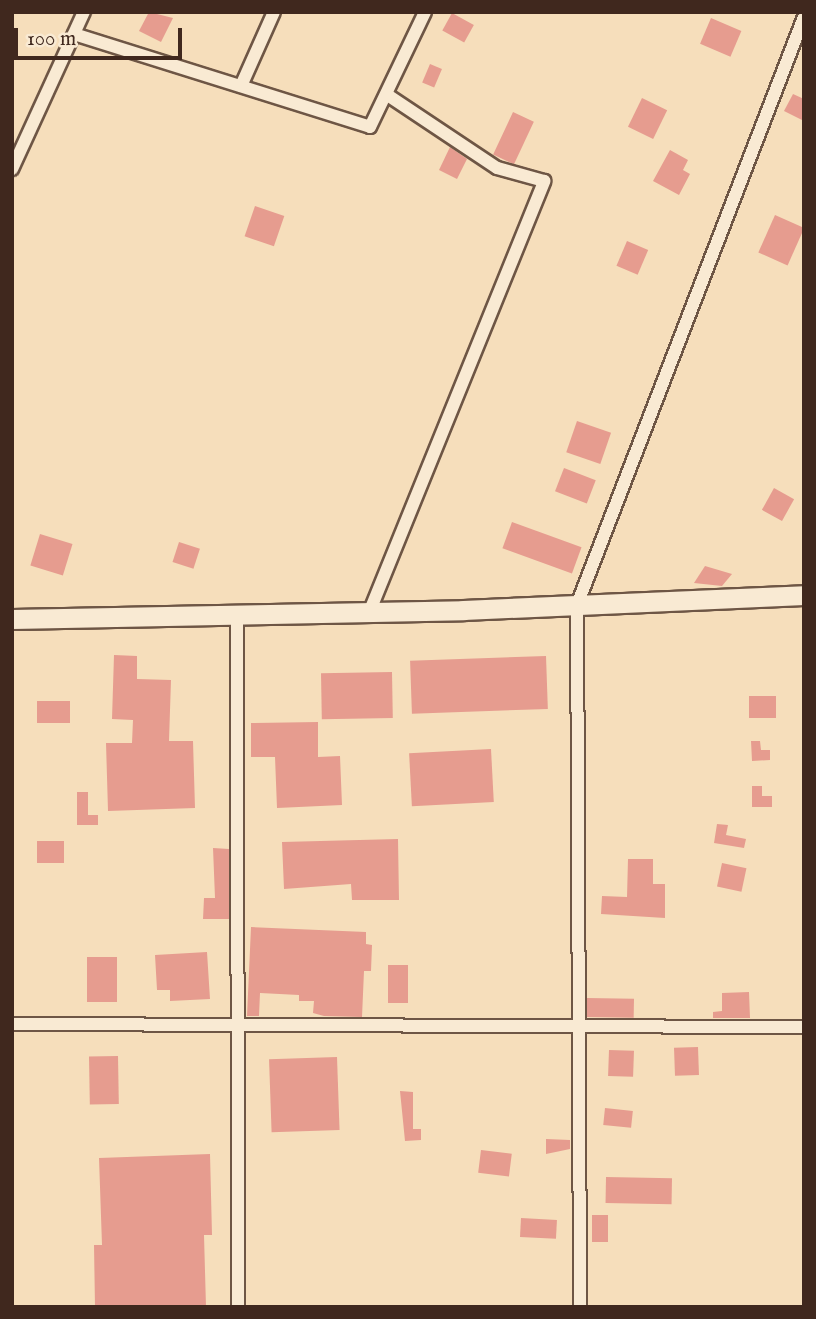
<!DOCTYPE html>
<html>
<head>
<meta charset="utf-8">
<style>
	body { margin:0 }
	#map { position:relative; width:816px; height:1319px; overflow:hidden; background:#f6debb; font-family:"IM FELL English",serif }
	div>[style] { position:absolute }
	.building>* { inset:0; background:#e69c8f; transform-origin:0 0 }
	.roads { filter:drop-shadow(2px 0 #6e5645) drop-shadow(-2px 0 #6e5645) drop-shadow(0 2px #6e5645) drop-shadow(0 -2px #6e5645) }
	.street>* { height:12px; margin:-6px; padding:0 6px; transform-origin:6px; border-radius:6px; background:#f9ead3 }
	.secondary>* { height:19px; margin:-9.5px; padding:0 9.5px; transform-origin:9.5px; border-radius:9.5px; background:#f9ead3 }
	span { translate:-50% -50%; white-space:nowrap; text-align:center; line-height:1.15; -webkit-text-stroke:5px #f9ead3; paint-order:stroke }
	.frame { position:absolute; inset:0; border:14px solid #40281e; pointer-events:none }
	.scale { position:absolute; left:14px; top:28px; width:168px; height:32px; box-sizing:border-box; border:4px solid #40281e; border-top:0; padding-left:9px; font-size:21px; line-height:24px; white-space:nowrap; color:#40281e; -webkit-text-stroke:5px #f9ead3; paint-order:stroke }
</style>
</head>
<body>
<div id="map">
	<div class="building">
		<div style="clip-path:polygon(149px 12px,173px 18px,161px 42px,139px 31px)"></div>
		<div style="left:452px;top:13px;width:25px;height:20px;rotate:29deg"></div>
		<div style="left:711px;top:18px;width:33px;height:28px;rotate:23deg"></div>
		<div style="left:430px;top:64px;width:13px;height:20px;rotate:23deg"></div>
		<div style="clip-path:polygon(793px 94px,804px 99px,804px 121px,784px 111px)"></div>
		<div style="left:642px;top:98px;width:28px;height:32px;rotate:26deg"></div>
		<div style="left:513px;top:112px;width:23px;height:47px;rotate:25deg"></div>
		<div style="clip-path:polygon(450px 147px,467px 159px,457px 179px,439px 170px)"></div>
		<div style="clip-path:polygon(670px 150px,688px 160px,683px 170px,690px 174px,679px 195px,653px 181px)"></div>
		<div style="left:255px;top:206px;width:31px;height:32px;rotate:19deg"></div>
		<div style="left:775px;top:215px;width:32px;height:41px;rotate:24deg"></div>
		<div style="left:627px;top:241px;width:23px;height:27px;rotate:23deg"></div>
		<div style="left:577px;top:421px;width:36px;height:33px;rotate:19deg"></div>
		<div style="left:564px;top:468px;width:34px;height:25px;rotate:21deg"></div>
		<div style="left:774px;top:488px;width:23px;height:25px;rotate:29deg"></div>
		<div style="left:512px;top:522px;width:74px;height:28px;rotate:20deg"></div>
		<div style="left:40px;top:534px;width:34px;height:33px;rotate:17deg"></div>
		<div style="left:179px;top:542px;width:22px;height:21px;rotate:18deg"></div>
		<div style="clip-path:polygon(705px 566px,732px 574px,722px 586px,694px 583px)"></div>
		<div style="clip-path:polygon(114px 655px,137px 656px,137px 679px,171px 680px,169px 741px,193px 741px,195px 808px,108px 811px,106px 743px,132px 743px,133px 720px,112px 719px)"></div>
		<div style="left:546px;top:656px;width:53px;height:136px;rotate:88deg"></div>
		<div style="left:392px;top:672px;width:46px;height:71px;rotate:89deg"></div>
		<div style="left:749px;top:696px;width:27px;height:22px"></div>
		<div style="left:37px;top:701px;width:33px;height:22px"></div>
		<div style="clip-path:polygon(318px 722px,318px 757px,340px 756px,342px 805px,277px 808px,275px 757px,251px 757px,251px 723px)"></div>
		<div style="clip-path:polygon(751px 741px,760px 741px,761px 750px,770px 750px,770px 760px,752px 761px)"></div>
		<div style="left:491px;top:749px;width:53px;height:82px;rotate:87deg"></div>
		<div style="clip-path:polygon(752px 786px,762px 786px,762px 796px,772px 796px,772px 807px,752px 807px)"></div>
		<div style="clip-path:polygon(77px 792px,88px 792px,88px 815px,98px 815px,98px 825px,77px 825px)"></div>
		<div style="clip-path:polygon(717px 824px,728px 825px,726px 835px,746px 839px,744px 848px,714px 843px)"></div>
		<div style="clip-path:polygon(398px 839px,399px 900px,352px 900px,351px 884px,284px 889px,282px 842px)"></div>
		<div style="left:64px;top:841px;width:22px;height:27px;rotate:90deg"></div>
		<div style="clip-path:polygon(213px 848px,229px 849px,229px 919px,203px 919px,204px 898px,215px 898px)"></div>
		<div style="clip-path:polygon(628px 859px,653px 859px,653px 884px,665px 884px,665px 918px,601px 914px,602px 896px,627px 897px)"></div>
		<div style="left:722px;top:863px;width:25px;height:24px;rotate:12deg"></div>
		<div style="clip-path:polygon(251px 927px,366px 932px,366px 944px,372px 945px,371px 971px,364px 971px,362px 1017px,324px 1016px,313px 1013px,314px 1001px,299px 1001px,299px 995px,260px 993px,259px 1016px,247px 1016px)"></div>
		<div style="clip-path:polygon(207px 952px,210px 999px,170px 1001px,170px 990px,157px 990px,155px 955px)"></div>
		<div style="left:87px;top:957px;width:30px;height:45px"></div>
		<div style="left:388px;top:965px;width:20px;height:38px"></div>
		<div style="clip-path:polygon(749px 992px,750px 1018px,713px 1018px,713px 1012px,722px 1011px,722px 993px)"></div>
		<div style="left:587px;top:998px;width:47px;height:19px;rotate:1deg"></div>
		<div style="left:698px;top:1047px;width:28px;height:24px;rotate:88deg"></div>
		<div style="left:609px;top:1050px;width:25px;height:26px;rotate:2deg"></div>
		<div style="left:118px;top:1056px;width:48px;height:29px;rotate:89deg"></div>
		<div style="left:337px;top:1057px;width:73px;height:68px;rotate:88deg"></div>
		<div style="clip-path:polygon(400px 1091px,413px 1092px,413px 1129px,421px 1129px,421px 1140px,405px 1141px)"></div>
		<div style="left:605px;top:1108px;width:28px;height:17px;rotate:6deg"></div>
		<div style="clip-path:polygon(546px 1139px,570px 1140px,570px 1149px,546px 1154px)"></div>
		<div style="left:481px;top:1150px;width:31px;height:23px;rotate:7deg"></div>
		<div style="clip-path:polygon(210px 1154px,212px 1235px,204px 1235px,206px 1307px,95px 1307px,94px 1245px,102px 1245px,99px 1158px)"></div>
		<div style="left:606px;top:1177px;width:66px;height:26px;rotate:1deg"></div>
		<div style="left:592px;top:1215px;width:16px;height:27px"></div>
		<div style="left:521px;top:1218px;width:36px;height:19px;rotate:3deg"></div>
	</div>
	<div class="roads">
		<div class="street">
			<div style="left:74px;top:34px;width:310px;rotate:17.4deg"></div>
			<div style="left:370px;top:127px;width:127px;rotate:-64.4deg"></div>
			<div style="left:241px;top:86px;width:81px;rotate:-66deg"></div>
			<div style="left:12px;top:169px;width:173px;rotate:-65.4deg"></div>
			<div style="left:371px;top:608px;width:461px;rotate:-67.9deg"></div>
			<div style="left:544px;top:181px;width:49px;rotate:-164.5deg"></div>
			<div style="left:497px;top:168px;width:133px;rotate:-146.3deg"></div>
			<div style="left:237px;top:612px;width:695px;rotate:89.92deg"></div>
			<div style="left:12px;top:1024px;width:792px;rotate:0.22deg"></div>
			<div style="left:580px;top:1307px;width:702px;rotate:-90.24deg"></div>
			<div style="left:577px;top:605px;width:630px;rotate:-68.89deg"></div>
		</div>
		<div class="secondary">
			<div style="left:12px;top:619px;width:451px;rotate:-1.1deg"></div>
			<div style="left:463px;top:610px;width:341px;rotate:-2.5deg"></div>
		</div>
	</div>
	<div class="frame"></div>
	<div class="scale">100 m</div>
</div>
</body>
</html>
